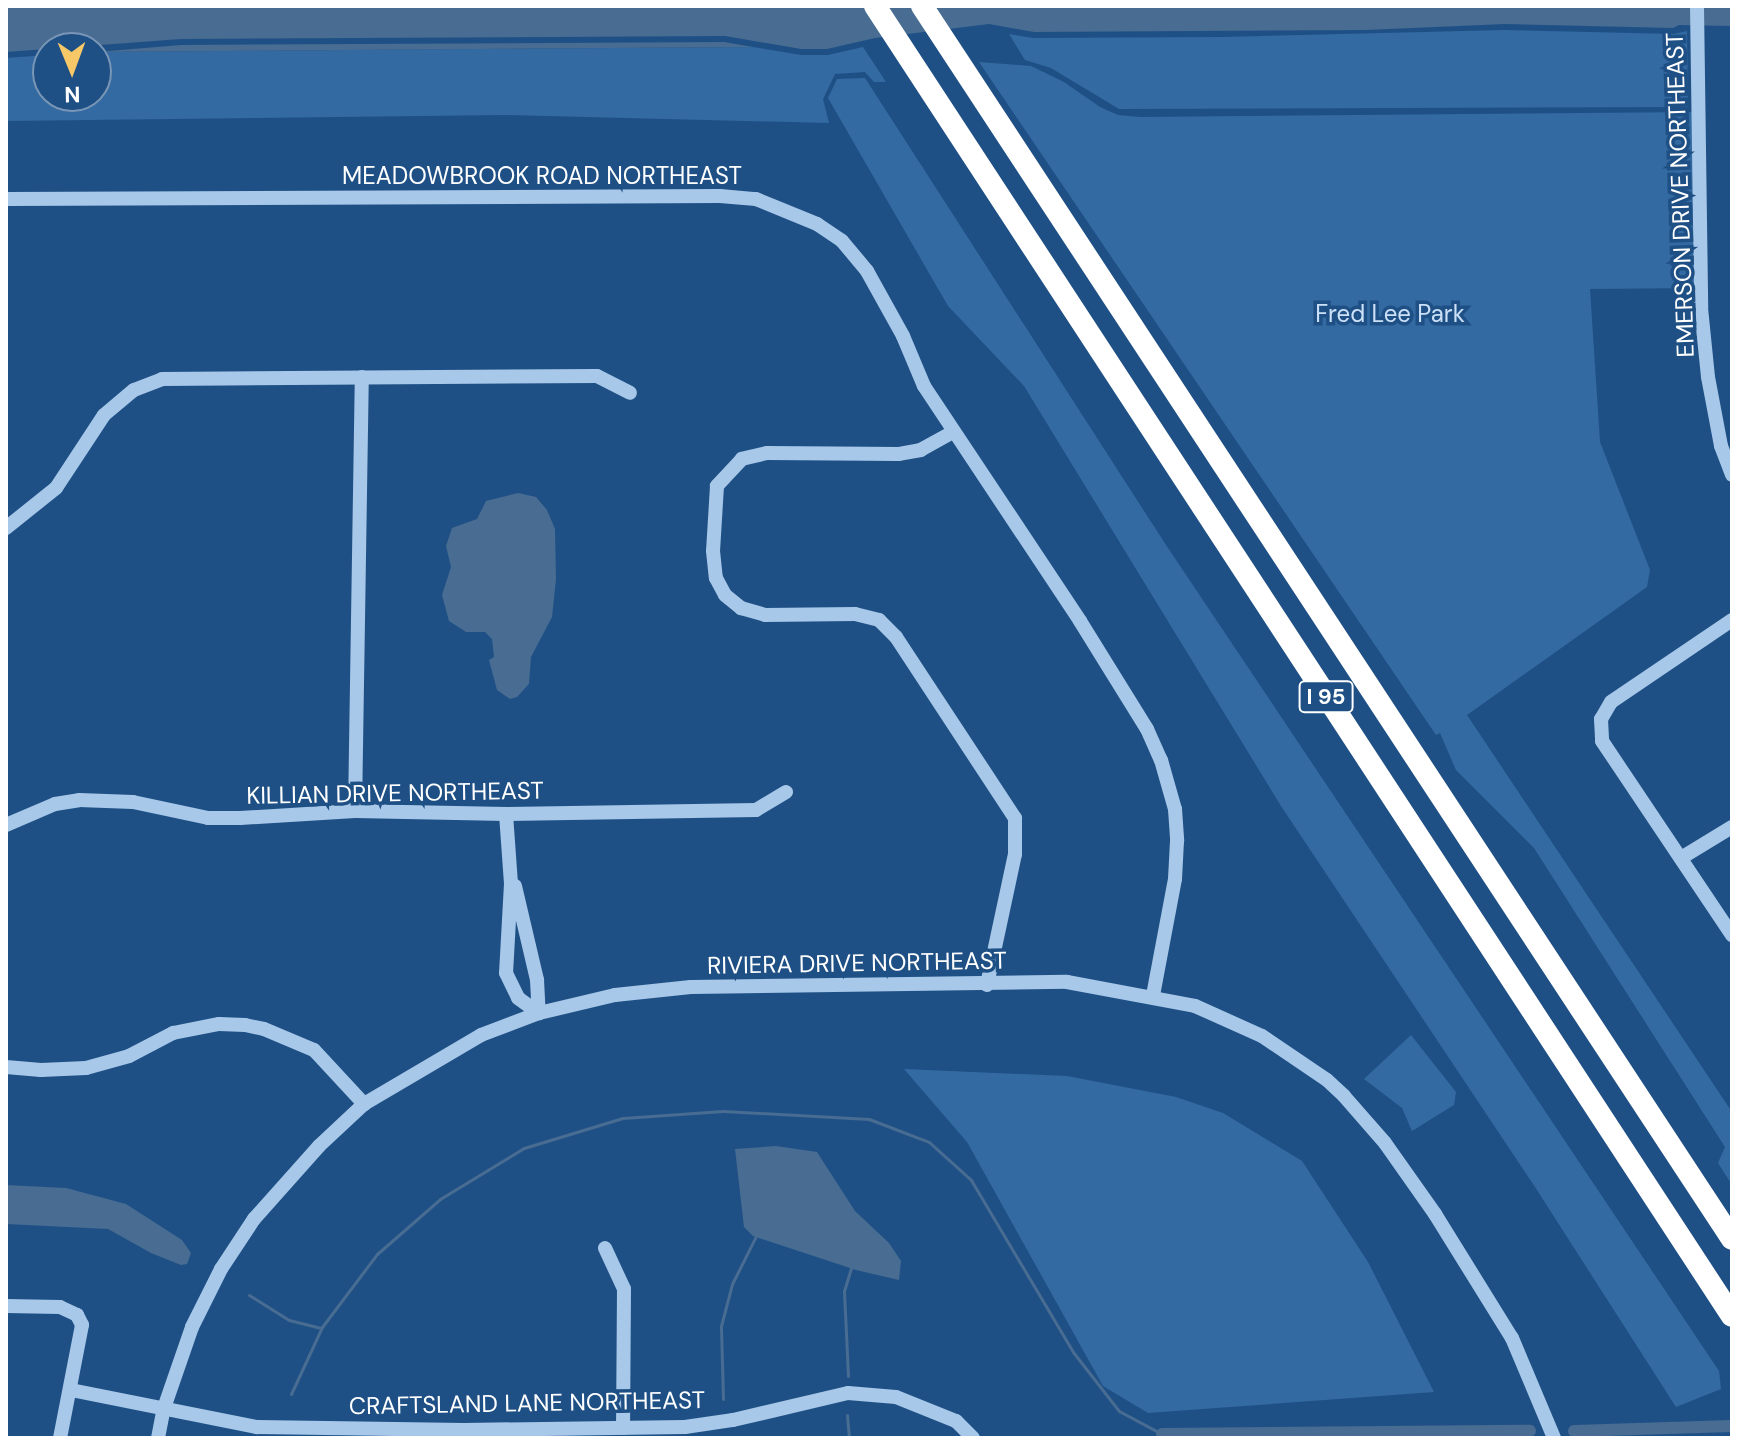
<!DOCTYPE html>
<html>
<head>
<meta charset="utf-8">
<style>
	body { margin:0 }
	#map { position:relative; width:1738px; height:1444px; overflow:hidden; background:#1f5085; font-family:"DM Sans",sans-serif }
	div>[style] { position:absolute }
	.green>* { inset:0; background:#336aa2 }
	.water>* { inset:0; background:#486c92 }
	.stream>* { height:3px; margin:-1.5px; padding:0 1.5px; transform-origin:1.5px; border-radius:1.5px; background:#486c92 }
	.canal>* { height:12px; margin:-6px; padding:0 6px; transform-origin:6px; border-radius:6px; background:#486c92 }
	.minor>* { height:14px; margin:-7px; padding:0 7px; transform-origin:7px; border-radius:7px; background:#a7c8e9 }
	.highway>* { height:22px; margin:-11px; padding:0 11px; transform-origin:11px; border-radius:11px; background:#fff }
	span { translate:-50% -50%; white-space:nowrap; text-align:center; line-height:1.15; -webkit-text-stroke:7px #1f5085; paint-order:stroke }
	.shield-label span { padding:2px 6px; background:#1f5085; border:2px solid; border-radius:6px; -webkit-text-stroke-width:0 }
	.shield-label { font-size:22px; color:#fff; font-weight:700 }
	.street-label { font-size:24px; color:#fff }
	.park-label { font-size:24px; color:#cce1f7 }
	.frame { position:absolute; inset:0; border:8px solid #fff; pointer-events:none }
	.north { position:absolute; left:32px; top:32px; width:80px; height:80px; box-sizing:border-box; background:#1f5085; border:2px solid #7996b6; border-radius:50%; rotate:179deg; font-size:22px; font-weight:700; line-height:32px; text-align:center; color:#fff }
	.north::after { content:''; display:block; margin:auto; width:28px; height:36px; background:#f7c868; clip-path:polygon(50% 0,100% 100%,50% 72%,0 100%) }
</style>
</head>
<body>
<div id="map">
	<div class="green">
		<div style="clip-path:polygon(1505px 30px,1674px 34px,1687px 31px,1688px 107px,1119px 109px,1051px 68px,1025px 60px,1009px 34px,1033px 38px,1223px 37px)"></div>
		<div style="clip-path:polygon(753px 47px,801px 55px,828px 55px,863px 47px,886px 82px,874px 82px,865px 72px,835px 74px,823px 99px,829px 123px,504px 115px,6px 121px,6px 58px,48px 55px,48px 96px,96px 96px,96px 52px)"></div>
		<div style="clip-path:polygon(979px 62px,1031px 66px,1064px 82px,1100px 107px,1118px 115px,1140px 117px,1698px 112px,1699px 288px,1590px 289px,1600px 442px,1650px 570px,1647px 587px,1467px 715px,1732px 1112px,1732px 1185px,1718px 1163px,1725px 1147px,1534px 848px,1456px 770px,1440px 733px,1436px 735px)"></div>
		<div style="clip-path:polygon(865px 78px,1166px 545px,1719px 1371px,1721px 1389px,1676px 1407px,1535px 1187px,1281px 806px,1024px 386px,948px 306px,828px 98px,837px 79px)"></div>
		<div style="clip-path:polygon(1411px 1035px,1456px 1092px,1454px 1105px,1412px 1131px,1402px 1108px,1364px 1079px)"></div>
		<div style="clip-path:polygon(904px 1069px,1067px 1076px,1176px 1097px,1223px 1113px,1302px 1161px,1368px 1262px,1434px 1392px,1148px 1413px,1103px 1386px,967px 1142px)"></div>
	</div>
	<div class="water">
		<div style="clip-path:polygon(6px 6px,1732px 6px,1732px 26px,1679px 25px,1673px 28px,1505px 24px,1366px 30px,1034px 32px,989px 24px,875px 38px,827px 49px,801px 49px,725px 36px,181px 39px,6px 52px)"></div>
		<div style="clip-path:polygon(724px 42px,753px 47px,96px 52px,181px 45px)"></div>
		<div style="clip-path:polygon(518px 493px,536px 497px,547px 510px,555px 529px,556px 579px,552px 617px,531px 657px,529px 684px,517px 697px,510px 699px,497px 690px,489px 660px,494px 657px,492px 639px,485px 632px,466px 632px,449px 621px,442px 595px,451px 567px,446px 546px,452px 528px,477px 519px,486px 501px)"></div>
		<div style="clip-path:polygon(776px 1146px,817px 1152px,855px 1211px,889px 1243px,901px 1261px,899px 1280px,856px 1270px,753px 1236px,744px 1227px,735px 1149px)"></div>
		<div style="clip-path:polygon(6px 1185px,66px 1188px,126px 1204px,182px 1240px,191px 1253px,187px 1264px,181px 1265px,151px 1253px,108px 1229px,6px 1224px)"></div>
	</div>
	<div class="stream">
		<div style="left:249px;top:1295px;width:47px;rotate:32deg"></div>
		<div style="left:289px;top:1320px;width:33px;rotate:14deg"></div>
		<div style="left:848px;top:1376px;width:85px;rotate:-92.7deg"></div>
		<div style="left:844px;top:1291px;width:27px;rotate:-73deg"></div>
		<div style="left:291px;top:1394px;width:74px;rotate:-65.2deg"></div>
		<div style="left:322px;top:1327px;width:91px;rotate:-53deg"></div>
		<div style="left:377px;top:1254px;width:84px;rotate:-41.1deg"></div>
		<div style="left:440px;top:1199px;width:98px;rotate:-31.3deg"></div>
		<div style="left:524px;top:1148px;width:103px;rotate:-16.9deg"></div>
		<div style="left:623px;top:1118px;width:100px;rotate:-4deg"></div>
		<div style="left:723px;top:1111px;width:146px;rotate:3.1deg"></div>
		<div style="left:869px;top:1119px;width:64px;rotate:21deg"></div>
		<div style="left:929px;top:1142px;width:57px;rotate:42.1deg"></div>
		<div style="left:971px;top:1180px;width:200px;rotate:59.3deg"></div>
		<div style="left:1073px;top:1352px;width:75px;rotate:52.1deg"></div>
		<div style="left:1119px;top:1411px;width:49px;rotate:28.1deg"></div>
		<div style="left:723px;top:1399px;width:73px;rotate:-91.6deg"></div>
		<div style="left:721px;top:1326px;width:43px;rotate:-75.3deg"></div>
		<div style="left:732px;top:1284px;width:56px;rotate:-63.4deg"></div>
		<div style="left:847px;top:1415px;width:23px;rotate:85deg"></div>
	</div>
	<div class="canal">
		<div style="left:1574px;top:1431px;width:158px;rotate:-1.8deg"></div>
		<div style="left:1162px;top:1434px;width:368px;rotate:-0.5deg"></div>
	</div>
	<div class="minor">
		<div style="left:1697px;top:6px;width:302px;rotate:89.2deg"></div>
		<div style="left:1701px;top:308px;width:69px;rotate:84.2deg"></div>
		<div style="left:1708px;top:377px;width:70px;rotate:79.3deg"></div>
		<div style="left:1721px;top:446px;width:31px;rotate:69deg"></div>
		<div style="left:6px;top:199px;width:714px;rotate:-0.24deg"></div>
		<div style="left:720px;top:196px;width:36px;rotate:5deg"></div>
		<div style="left:756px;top:199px;width:66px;rotate:22.3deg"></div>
		<div style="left:817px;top:224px;width:30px;rotate:34deg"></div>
		<div style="left:842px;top:241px;width:39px;rotate:50deg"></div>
		<div style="left:867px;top:271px;width:74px;rotate:61deg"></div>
		<div style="left:903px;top:336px;width:54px;rotate:67.2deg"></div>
		<div style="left:924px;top:386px;width:282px;rotate:56.4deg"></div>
		<div style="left:1080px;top:621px;width:127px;rotate:58.2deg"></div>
		<div style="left:1147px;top:729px;width:34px;rotate:66deg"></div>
		<div style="left:1161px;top:760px;width:51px;rotate:74.1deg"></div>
		<div style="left:1175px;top:809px;width:32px;rotate:86deg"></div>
		<div style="left:1177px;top:841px;width:38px;rotate:93deg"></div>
		<div style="left:1175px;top:879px;width:118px;rotate:100.7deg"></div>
		<div style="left:953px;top:432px;width:37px;rotate:151deg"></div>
		<div style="left:921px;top:450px;width:22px;rotate:170deg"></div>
		<div style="left:899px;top:454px;width:132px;rotate:-179.6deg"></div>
		<div style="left:767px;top:453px;width:26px;rotate:167deg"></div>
		<div style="left:742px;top:459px;width:37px;rotate:133deg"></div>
		<div style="left:717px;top:486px;width:65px;rotate:93.5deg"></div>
		<div style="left:713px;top:551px;width:27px;rotate:84deg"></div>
		<div style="left:716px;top:578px;width:19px;rotate:62deg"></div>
		<div style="left:725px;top:595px;width:21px;rotate:39deg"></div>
		<div style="left:741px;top:608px;width:25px;rotate:16deg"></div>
		<div style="left:765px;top:615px;width:90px;rotate:-0.6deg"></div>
		<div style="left:855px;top:614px;width:25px;rotate:14deg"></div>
		<div style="left:879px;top:620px;width:24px;rotate:45deg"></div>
		<div style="left:896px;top:637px;width:217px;rotate:56.7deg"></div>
		<div style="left:1015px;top:818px;width:36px;rotate:90deg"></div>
		<div style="left:1015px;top:854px;width:134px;rotate:102.1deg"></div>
		<div style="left:6px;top:528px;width:64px;rotate:-38.7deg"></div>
		<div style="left:56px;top:488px;width:87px;rotate:-56.7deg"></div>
		<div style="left:104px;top:415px;width:39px;rotate:-40deg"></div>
		<div style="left:134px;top:390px;width:30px;rotate:-21deg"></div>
		<div style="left:162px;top:379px;width:435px;rotate:-0.4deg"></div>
		<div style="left:597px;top:376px;width:37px;rotate:27deg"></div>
		<div style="left:1732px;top:620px;width:146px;rotate:145.9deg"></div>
		<div style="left:1611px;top:702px;width:20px;rotate:120deg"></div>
		<div style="left:1601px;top:719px;width:22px;rotate:87deg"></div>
		<div style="left:1602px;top:741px;width:234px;rotate:56.2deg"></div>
		<div style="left:355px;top:811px;width:434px;rotate:-89.1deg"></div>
		<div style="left:506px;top:814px;width:70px;rotate:85.9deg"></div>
		<div style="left:511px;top:884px;width:89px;rotate:93.2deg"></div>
		<div style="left:506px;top:973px;width:28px;rotate:64deg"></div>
		<div style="left:518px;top:998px;width:26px;rotate:36deg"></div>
		<div style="left:6px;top:825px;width:53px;rotate:-23.2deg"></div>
		<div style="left:55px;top:804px;width:24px;rotate:-9deg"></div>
		<div style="left:79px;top:800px;width:54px;rotate:2.1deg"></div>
		<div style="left:133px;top:802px;width:77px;rotate:12deg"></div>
		<div style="left:208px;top:818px;width:32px"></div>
		<div style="left:240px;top:818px;width:115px;rotate:-3.5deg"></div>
		<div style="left:355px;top:811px;width:151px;rotate:1.1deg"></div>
		<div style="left:506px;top:814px;width:250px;rotate:-0.9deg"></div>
		<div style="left:756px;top:810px;width:35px;rotate:-31deg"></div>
		<div style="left:1681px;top:858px;width:60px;rotate:-31.3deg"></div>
		<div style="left:515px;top:886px;width:97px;rotate:76.8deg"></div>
		<div style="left:537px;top:980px;width:33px;rotate:87deg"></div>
		<div style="left:6px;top:1067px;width:35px;rotate:5deg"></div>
		<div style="left:41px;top:1070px;width:45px;rotate:-2.5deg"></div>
		<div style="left:86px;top:1068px;width:45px;rotate:-15.6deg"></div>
		<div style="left:129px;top:1056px;width:50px;rotate:-27.6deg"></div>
		<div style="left:173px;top:1033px;width:47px;rotate:-11.1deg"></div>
		<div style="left:219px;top:1024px;width:26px;rotate:2deg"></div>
		<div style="left:245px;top:1025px;width:19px;rotate:12deg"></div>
		<div style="left:264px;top:1029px;width:54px;rotate:22.8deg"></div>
		<div style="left:314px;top:1050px;width:74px;rotate:47.2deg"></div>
		<div style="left:605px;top:1248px;width:45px;rotate:65.1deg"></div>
		<div style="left:624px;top:1289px;width:139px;rotate:90.4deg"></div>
		<div style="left:6px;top:1306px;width:54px;rotate:1.1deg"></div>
		<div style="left:60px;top:1307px;width:19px;rotate:25deg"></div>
		<div style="left:77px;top:1315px;width:11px;rotate:63deg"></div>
		<div style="left:82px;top:1325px;width:115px;rotate:101deg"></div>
		<div style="left:71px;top:1390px;width:190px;rotate:11.3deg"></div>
		<div style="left:257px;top:1427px;width:207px;rotate:0.8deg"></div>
		<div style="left:464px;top:1430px;width:221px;rotate:-0.8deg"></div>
		<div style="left:685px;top:1427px;width:49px;rotate:-8.3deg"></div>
		<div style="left:733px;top:1420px;width:118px;rotate:-13.2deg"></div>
		<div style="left:848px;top:1393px;width:48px;rotate:4.8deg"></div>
		<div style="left:896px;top:1397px;width:65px;rotate:21.8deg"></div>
		<div style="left:956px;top:1421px;width:24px;rotate:45deg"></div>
		<div style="left:158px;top:1438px;width:31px;rotate:-79deg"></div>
		<div style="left:164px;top:1408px;width:86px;rotate:-70.9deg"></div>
		<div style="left:192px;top:1327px;width:65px;rotate:-63.4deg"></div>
		<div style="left:221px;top:1269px;width:60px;rotate:-56.6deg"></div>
		<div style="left:254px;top:1219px;width:98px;rotate:-48.3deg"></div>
		<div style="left:319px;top:1146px;width:62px;rotate:-43deg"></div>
		<div style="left:364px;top:1104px;width:136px;rotate:-30.5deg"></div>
		<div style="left:481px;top:1035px;width:62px;rotate:-20.8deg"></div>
		<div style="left:539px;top:1013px;width:78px;rotate:-13.3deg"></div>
		<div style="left:615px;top:995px;width:76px;rotate:-6deg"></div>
		<div style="left:691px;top:987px;width:376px;rotate:-0.8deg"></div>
		<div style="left:1067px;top:982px;width:130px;rotate:10.6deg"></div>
		<div style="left:1195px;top:1006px;width:73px;rotate:24.1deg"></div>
		<div style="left:1262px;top:1036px;width:78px;rotate:34.1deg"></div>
		<div style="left:1327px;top:1080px;width:23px;rotate:43deg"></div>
		<div style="left:1344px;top:1096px;width:62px;rotate:48.9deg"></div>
		<div style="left:1385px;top:1143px;width:87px;rotate:54.8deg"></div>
		<div style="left:1435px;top:1214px;width:146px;rotate:58.2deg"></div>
		<div style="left:1512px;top:1338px;width:108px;rotate:67.2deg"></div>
	</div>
	<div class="highway">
		<div style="left:875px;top:6px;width:1565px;rotate:56.81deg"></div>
		<div style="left:922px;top:6px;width:1475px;rotate:56.7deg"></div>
	</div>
	<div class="shield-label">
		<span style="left:1326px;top:697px">I 95</span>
	</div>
	<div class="street-label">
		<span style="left:542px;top:176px">MEADOWBROOK ROAD NORTHEAST</span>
		<span style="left:1680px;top:195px;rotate:-92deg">EMERSON DRIVE NORTHEAST</span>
		<span style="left:395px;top:793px;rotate:-1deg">KILLIAN DRIVE NORTHEAST</span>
		<span style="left:857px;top:963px;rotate:-1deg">RIVIERA DRIVE NORTHEAST</span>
		<span style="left:527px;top:1403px;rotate:-1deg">CRAFTSLAND LANE NORTHEAST</span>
	</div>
	<div class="park-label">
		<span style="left:1390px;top:314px">Fred Lee Park</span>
	</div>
	<div class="frame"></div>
	<div class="north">N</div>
</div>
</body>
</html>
